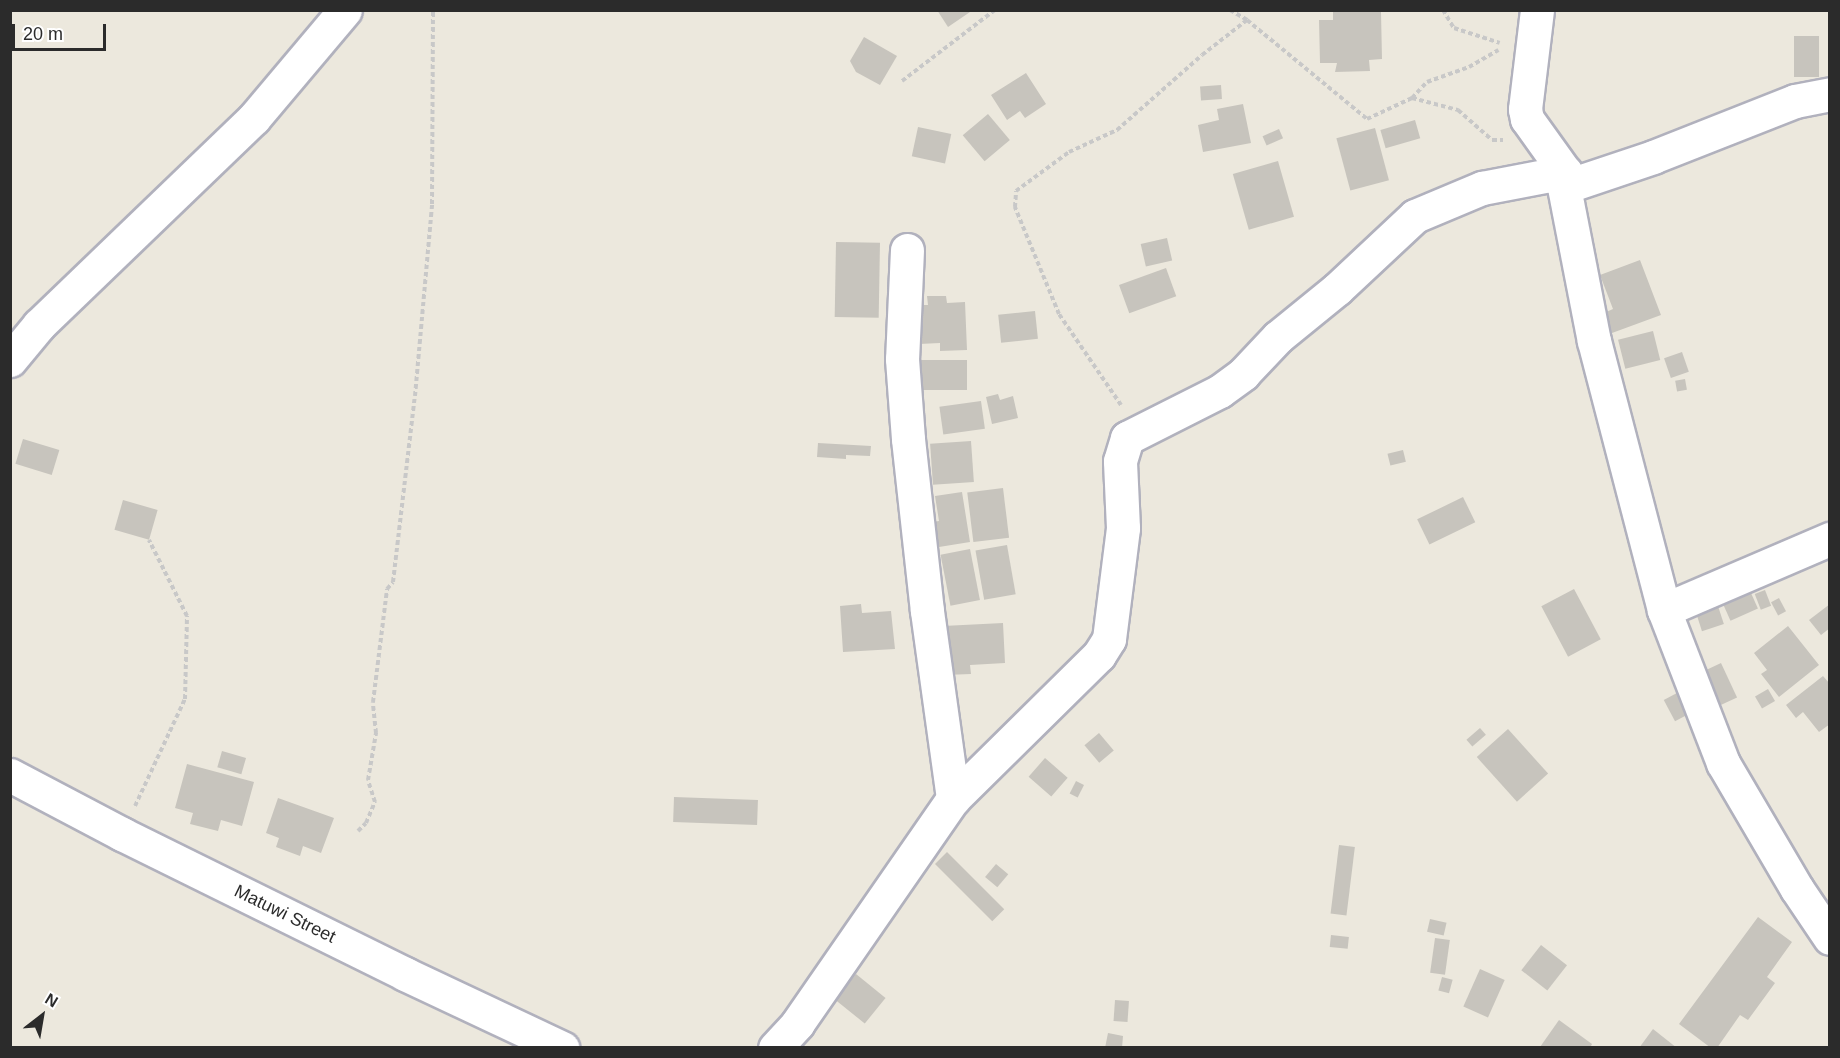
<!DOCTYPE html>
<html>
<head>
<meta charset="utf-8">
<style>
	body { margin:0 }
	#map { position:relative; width:1840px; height:1058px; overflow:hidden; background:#ece8dd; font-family:Arial,sans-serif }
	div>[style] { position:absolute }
	.building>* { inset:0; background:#c7c4bd; transform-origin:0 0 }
	.path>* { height:4px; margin-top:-2px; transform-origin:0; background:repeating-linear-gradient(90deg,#c8c8c8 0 4.5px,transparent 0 7.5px) }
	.roads { filter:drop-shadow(2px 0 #b1b1bd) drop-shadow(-2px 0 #b1b1bd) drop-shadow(0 2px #b1b1bd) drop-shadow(0 -2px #b1b1bd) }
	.minor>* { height:33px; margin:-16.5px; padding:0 16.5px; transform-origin:16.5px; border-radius:16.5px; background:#fff }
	span { translate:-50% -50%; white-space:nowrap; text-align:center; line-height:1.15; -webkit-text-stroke:6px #fff; paint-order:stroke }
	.street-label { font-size:18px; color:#2b2b2b }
	.frame { position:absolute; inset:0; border:12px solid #2b2b2b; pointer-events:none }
	.north { position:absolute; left:12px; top:986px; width:60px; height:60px; -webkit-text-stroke:4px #fff; paint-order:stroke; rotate:31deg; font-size:16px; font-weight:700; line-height:24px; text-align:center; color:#2b2b2b }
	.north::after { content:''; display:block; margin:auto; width:21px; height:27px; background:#2b2b2b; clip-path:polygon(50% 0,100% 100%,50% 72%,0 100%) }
	.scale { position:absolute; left:12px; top:24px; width:94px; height:27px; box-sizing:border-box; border:3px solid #2b2b2b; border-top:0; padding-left:8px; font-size:18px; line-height:21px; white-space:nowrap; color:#2b2b2b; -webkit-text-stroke:4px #fff; paint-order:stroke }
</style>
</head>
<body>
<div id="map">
	<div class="building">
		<div style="clip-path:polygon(937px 10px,973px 10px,948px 27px)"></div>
		<div style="clip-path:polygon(1333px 10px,1381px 12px,1382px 59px,1369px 60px,1370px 71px,1335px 72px,1337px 63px,1320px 63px,1319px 20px,1333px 20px)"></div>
		<div style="left:1794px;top:36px;width:25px;height:41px"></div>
		<div style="clip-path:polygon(864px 37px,897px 56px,880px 85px,856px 72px,850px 61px)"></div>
		<div style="clip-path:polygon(1026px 73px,1046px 104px,1025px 118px,1020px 111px,1007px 120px,991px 95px)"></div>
		<div style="left:1221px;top:85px;width:14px;height:21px;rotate:86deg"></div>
		<div style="clip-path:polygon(1243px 104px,1251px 143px,1203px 152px,1198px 125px,1219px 120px,1217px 109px)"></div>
		<div style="left:988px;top:114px;width:34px;height:33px;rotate:50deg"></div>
		<div style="left:1415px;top:120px;width:19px;height:36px;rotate:74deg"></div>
		<div style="left:918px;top:127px;width:34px;height:30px;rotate:12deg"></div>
		<div style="left:1375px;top:128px;width:54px;height:40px;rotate:75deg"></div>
		<div style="left:1279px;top:129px;width:10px;height:18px;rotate:66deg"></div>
		<div style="left:1278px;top:161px;width:58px;height:47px;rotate:74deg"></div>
		<div style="left:1167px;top:238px;width:23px;height:27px;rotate:77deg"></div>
		<div style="left:836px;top:242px;width:44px;height:75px;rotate:1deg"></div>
		<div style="clip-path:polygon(1640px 260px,1661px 315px,1612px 333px,1604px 313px,1613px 309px,1600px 275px)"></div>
		<div style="left:1166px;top:268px;width:30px;height:50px;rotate:70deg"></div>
		<div style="clip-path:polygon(927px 296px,946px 296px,947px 303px,965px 302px,967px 350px,940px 351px,940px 343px,919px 344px,918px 305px,928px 305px)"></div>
		<div style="left:1035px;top:311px;width:28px;height:37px;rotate:84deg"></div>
		<div style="left:1653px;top:331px;width:30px;height:36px;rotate:76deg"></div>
		<div style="left:1682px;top:352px;width:21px;height:19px;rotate:71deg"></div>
		<div style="left:967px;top:360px;width:30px;height:49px;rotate:90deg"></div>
		<div style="left:1685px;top:379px;width:11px;height:10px;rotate:80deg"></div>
		<div style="clip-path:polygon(998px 394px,1000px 400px,1013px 396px,1018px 418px,992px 424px,986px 397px)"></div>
		<div style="left:981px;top:401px;width:28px;height:42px;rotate:82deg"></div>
		<div style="left:23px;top:439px;width:38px;height:26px;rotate:17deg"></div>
		<div style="left:971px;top:441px;width:41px;height:41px;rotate:86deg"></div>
		<div style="clip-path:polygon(818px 443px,871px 446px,870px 456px,846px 455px,846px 459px,817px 457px)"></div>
		<div style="left:1403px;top:450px;width:12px;height:16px;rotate:76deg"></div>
		<div style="left:1003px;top:488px;width:50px;height:36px;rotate:83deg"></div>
		<div style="clip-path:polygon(962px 492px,970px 542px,939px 547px,937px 534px,928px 535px,926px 523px,939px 521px,935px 496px)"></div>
		<div style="left:1463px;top:497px;width:28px;height:51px;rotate:64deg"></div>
		<div style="left:123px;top:500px;width:36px;height:31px;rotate:16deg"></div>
		<div style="left:1007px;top:545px;width:50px;height:32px;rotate:80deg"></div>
		<div style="left:970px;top:549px;width:52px;height:30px;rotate:79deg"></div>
		<div style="left:1574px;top:589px;width:57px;height:37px;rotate:62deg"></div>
		<div style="left:1765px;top:590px;width:17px;height:11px;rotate:69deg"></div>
		<div style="left:1751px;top:593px;width:17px;height:30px;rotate:66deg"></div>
		<div style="left:1779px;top:598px;width:15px;height:9px;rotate:62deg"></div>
		<div style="clip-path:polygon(861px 604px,862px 613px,891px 611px,895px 649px,843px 652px,840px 606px)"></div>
		<div style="clip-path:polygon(1830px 604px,1830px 628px,1821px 635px,1809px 620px)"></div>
		<div style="left:1718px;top:606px;width:19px;height:23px;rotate:72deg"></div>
		<div style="clip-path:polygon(1003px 623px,1005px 663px,970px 665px,971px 674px,945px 675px,943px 626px)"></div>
		<div style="clip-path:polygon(1788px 626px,1819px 665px,1779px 697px,1761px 674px,1767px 670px,1754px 653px)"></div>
		<div style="left:1721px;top:663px;width:38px;height:27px;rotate:65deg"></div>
		<div style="clip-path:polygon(1823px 676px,1830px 684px,1830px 724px,1819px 732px,1803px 712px,1796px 718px,1786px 705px)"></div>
		<div style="left:1768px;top:689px;width:14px;height:15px;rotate:60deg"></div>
		<div style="left:1677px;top:693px;width:24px;height:15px;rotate:62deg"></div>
		<div style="left:1480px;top:728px;width:9px;height:18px;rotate:49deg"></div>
		<div style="left:1508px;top:729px;width:60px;height:42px;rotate:48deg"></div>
		<div style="left:1099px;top:733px;width:23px;height:19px;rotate:50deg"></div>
		<div style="left:222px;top:751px;width:25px;height:17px;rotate:16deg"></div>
		<div style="left:1045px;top:758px;width:30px;height:25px;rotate:41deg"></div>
		<div style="clip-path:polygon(187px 764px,254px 782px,242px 826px,221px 820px,218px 831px,190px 824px,193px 813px,175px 808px)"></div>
		<div style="left:1076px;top:781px;width:9px;height:14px;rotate:27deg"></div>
		<div style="left:674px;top:797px;width:84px;height:25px;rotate:2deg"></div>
		<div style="clip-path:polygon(278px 798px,334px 818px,321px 853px,303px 846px,300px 856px,276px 847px,279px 838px,266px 833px)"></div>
		<div style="left:1339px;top:845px;width:16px;height:69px;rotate:7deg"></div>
		<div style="left:947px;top:852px;width:81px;height:17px;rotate:45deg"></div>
		<div style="left:996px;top:864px;width:16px;height:17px;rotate:40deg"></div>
		<div style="clip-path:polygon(1758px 917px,1792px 942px,1767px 977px,1775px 983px,1748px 1020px,1740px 1015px,1717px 1048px,1711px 1048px,1679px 1024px)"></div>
		<div style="left:1430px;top:919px;width:17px;height:13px;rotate:13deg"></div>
		<div style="left:1331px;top:935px;width:18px;height:12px;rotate:6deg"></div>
		<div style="left:1435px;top:938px;width:15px;height:35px;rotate:8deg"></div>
		<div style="left:1541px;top:945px;width:33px;height:32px;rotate:38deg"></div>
		<div style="left:1480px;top:969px;width:27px;height:41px;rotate:24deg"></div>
		<div style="left:856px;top:974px;width:38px;height:33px;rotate:39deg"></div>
		<div style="left:1442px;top:977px;width:11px;height:14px;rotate:15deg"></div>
		<div style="left:1115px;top:1000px;width:14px;height:21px;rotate:4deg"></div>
		<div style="clip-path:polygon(1559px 1020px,1592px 1044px,1590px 1048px,1540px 1047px)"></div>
		<div style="clip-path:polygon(1653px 1029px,1677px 1048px,1639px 1048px)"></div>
		<div style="clip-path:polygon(1108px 1033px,1123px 1036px,1122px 1048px,1105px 1048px)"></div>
	</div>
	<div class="path">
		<div style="left:1230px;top:10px;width:20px;rotate:30deg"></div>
		<div style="left:1443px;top:10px;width:21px;rotate:59deg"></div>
		<div style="left:1454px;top:28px;width:48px;rotate:18.1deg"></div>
		<div style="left:902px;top:81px;width:117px;rotate:-37.4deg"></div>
		<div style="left:1412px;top:98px;width:22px;rotate:-47deg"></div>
		<div style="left:1427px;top:82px;width:45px;rotate:-19.7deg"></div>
		<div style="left:1469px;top:67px;width:34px;rotate:-30deg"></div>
		<div style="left:1121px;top:405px;width:110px;rotate:-124.3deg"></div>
		<div style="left:1059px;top:314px;width:116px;rotate:-112.4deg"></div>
		<div style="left:1015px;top:207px;width:16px;rotate:-86deg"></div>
		<div style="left:1016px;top:191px;width:66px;rotate:-36.3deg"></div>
		<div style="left:1069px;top:152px;width:53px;rotate:-24.6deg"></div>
		<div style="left:1117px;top:130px;width:113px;rotate:-41.4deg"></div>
		<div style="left:1202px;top:55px;width:57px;rotate:-37.9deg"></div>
		<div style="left:1247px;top:20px;width:156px;rotate:39.5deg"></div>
		<div style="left:1367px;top:119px;width:50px;rotate:-25deg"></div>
		<div style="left:1412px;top:98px;width:48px;rotate:14.6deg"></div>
		<div style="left:1458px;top:110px;width:45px;rotate:41.4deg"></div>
		<div style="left:1492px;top:140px;width:11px"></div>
		<div style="left:135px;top:806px;width:118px;rotate:-65deg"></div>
		<div style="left:185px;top:699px;width:83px;rotate:-88.6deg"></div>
		<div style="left:187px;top:616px;width:85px;rotate:-116.6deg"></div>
		<div style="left:358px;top:831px;width:11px;rotate:-45deg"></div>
		<div style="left:366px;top:823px;width:23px;rotate:-67deg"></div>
		<div style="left:375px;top:802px;width:23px;rotate:-108deg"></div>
		<div style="left:368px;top:780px;width:48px;rotate:-80.3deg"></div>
		<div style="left:376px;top:733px;width:31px;rotate:-96deg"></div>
		<div style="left:373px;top:702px;width:114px;rotate:-82.9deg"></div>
		<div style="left:387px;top:589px;width:9px;rotate:-49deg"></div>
		<div style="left:393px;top:582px;width:187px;rotate:-83.3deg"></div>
		<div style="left:415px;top:396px;width:193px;rotate:-84.9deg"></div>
		<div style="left:432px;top:204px;width:194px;rotate:-89.7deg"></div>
	</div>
	<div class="roads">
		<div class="minor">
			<div style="left:1537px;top:10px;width:100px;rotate:96.9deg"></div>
			<div style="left:1525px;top:109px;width:10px;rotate:79deg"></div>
			<div style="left:1527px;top:119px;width:65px;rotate:54.4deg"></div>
			<div style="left:1564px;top:187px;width:94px;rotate:-18.6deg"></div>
			<div style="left:1653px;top:157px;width:153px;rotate:-21.5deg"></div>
			<div style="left:1795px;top:101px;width:36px;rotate:-11deg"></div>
			<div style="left:907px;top:250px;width:109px;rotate:92.6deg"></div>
			<div style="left:902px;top:359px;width:80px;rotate:85.7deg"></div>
			<div style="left:908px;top:439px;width:173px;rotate:83.7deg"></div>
			<div style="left:927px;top:611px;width:190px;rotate:82.1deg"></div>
			<div style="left:10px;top:360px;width:45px;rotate:-50.4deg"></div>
			<div style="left:39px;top:325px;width:298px;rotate:-43.9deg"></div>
			<div style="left:254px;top:118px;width:141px;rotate:-49.9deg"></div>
			<div style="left:1664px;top:610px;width:181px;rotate:-23.2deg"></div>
			<div style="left:10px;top:775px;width:127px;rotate:27.8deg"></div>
			<div style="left:122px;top:834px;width:316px;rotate:26.3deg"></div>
			<div style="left:405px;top:974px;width:174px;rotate:25.2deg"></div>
			<div style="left:775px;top:1048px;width:33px;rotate:-47deg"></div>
			<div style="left:797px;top:1024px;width:274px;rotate:-55.3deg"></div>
			<div style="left:953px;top:799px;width:205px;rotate:-44.6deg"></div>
			<div style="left:1099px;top:655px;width:19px;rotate:-58deg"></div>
			<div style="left:1109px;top:639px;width:112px;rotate:-82.8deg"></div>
			<div style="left:1123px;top:528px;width:67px;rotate:-92.6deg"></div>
			<div style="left:1120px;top:461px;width:24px;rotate:-73deg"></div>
			<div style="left:1127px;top:438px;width:104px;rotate:-26.8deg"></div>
			<div style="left:1220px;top:391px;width:29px;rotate:-36deg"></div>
			<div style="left:1243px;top:374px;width:51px;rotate:-46.6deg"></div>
			<div style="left:1278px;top:337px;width:76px;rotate:-39.1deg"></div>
			<div style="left:1337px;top:289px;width:107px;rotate:-43.1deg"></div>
			<div style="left:1415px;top:216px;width:73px;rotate:-22.7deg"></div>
			<div style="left:1482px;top:188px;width:85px;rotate:-10.9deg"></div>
			<div style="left:1565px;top:172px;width:15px;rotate:94deg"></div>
			<div style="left:1564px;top:187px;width:157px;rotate:79deg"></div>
			<div style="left:1594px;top:341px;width:278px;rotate:75.4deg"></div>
			<div style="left:1664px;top:610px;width:164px;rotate:68.9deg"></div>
			<div style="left:1723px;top:763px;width:146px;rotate:59.6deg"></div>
			<div style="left:1797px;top:889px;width:59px;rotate:56deg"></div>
		</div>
	</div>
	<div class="street-label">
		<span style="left:285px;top:914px;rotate:26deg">Matuwi Street</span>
	</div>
	<div class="frame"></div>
	<div class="north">N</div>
	<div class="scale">20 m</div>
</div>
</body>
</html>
